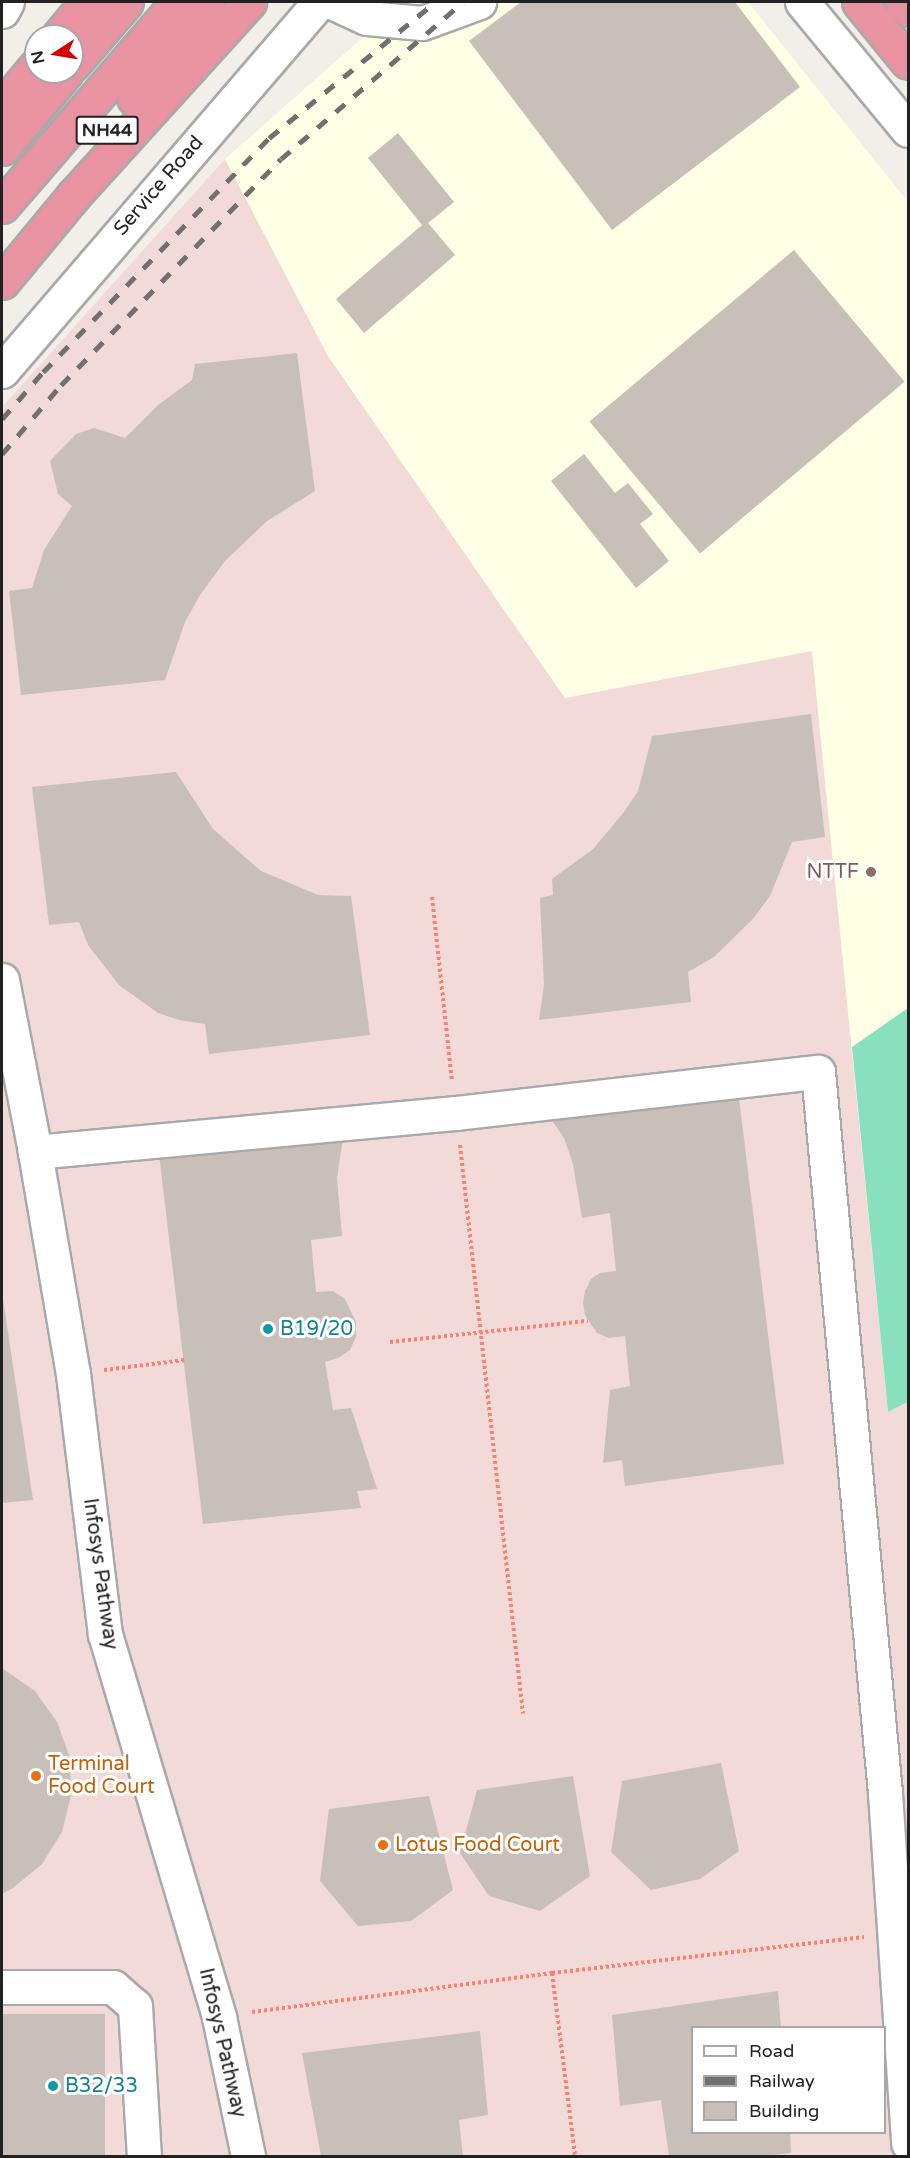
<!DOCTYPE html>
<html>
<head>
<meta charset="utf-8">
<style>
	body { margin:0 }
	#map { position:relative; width:910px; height:2158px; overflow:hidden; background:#f2efe9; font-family:"Varela Round",sans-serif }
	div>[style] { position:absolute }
	.commercial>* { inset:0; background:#f2dad9 }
	.education>* { inset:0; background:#ffffe5 }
	.pitch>* { inset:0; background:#88e0be }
	.building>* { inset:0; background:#c7bfb8; transform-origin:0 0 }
	.path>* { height:4px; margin-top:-2px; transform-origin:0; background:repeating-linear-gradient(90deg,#fa8072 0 3px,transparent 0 6px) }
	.roads { filter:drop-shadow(2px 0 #a9a9a9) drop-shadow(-2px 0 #a9a9a9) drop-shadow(0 2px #a9a9a9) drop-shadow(0 -2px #a9a9a9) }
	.minor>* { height:33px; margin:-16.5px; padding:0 16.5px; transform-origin:16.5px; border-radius:16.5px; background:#fff }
	.highway>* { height:33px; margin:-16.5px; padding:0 16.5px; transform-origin:16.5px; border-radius:16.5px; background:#e892a2 }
	.rail>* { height:4.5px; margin-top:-2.25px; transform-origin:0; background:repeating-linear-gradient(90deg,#707070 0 12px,transparent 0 24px) }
	.dots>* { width:16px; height:16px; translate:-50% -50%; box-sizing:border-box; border:3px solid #fff; border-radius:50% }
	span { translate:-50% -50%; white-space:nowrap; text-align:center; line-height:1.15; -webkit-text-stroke:6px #fff; paint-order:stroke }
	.shield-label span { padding:2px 4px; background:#fff; border:2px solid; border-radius:4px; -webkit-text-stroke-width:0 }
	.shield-label { font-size:18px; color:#222; font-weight:700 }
	.street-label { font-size:20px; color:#222 }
	.education-label { font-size:20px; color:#785e54 }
	.right { translate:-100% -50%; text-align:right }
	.culture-label { font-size:20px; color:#0d838f }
	.left { translate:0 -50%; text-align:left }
	.food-label { font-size:20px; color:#c56008 }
	.frame { position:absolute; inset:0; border:3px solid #222; pointer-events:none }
	.legend { position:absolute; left:691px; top:2026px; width:195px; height:108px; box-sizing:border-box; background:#fff; border:2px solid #a7a7a7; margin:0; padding:8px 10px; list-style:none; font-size:18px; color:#222 }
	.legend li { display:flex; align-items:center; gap:12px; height:30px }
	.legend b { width:30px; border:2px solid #a7a7a7 }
	.north { position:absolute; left:24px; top:24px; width:60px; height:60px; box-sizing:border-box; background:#fff; border:2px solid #a7a7a7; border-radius:50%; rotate:258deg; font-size:16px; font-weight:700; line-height:24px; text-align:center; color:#222 }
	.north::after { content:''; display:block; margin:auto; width:21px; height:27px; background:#d40000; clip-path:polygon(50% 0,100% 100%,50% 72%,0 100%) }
</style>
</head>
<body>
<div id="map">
	<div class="commercial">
		<div style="clip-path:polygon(evenodd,225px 159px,328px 356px,565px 698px,812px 650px,888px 1412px,908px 1402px,908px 2156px,2px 2156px,2px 407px,225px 159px,692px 2028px,884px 2028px,884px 2132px,692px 2132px,692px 2028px)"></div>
	</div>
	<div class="education">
		<div style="clip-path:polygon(403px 2px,748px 2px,908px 202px,908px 1402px,888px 1412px,812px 651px,565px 698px,328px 356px,225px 159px)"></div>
	</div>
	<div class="pitch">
		<div style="clip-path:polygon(908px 1008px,908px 1402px,888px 1412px,852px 1047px)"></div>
	</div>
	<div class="building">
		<div style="clip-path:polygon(521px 2px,735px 2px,800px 87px,612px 230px,469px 41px)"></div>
		<div style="clip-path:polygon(398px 133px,454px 202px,428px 223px,455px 255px,364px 333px,336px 299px,422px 225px,368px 158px)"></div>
		<div style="left:794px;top:250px;width:172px;height:267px;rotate:50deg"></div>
		<div style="clip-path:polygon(297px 353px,315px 491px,267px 521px,225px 561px,200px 595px,185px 622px,165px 680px,21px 695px,9px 591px,32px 588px,44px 550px,72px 506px,58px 494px,50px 461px,76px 434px,94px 428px,125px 438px,158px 405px,192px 380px,195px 364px)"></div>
		<div style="clip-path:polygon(584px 454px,615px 493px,628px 483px,653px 514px,640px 524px,669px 561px,636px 588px,551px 481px)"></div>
		<div style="clip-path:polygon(811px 714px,825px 837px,792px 842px,770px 896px,753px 919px,714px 957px,688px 972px,691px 1002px,539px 1020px,544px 985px,540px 898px,553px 895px,552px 879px,593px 849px,624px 812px,638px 791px,652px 736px)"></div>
		<div style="clip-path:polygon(176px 772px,213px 829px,261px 871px,318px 895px,351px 896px,370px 1035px,209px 1054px,205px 1024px,179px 1020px,158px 1013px,119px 985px,88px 945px,79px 922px,49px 925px,32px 787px)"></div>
		<div style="clip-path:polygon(738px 1090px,784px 1464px,625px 1486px,622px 1460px,603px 1463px,610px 1390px,630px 1386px,625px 1336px,609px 1338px,597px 1333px,585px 1315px,583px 1303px,585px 1291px,591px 1279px,600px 1273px,616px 1271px,610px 1213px,582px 1218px,573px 1164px,564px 1138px,549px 1116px)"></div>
		<div style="clip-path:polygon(344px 1131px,337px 1178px,342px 1236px,311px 1240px,316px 1292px,333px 1291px,345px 1299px,356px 1322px,356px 1337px,350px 1350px,338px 1358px,325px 1362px,333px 1410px,351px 1408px,377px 1489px,357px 1491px,361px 1508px,203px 1524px,159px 1154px)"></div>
		<div style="clip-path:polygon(2px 1292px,33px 1500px,2px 1503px)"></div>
		<div style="clip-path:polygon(2px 1668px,35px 1691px,57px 1722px,70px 1758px,71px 1795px,62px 1832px,42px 1864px,13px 1888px,2px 1894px)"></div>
		<div style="clip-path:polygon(721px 1763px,739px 1851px,700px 1879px,651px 1890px,611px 1852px,622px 1781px)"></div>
		<div style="clip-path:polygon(573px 1776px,590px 1876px,540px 1911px,489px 1896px,460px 1853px,477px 1790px)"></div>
		<div style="clip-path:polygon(429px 1796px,453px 1890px,411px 1921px,358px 1926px,320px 1881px,329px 1809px)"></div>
		<div style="clip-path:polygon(778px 1991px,781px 2028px,692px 2028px,692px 2132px,790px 2132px,791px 2153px,761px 2156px,669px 2156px,661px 2100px,620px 2106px,612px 2015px)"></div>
		<div style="left:105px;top:2014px;width:142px;height:103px;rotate:90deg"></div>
		<div style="clip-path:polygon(480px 2031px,488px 2115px,459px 2120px,463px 2156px,321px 2156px,302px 2053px)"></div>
	</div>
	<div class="path">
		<div style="left:432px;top:897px;width:185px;rotate:83.8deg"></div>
		<div style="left:460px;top:1145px;width:572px;rotate:83.68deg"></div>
		<div style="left:390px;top:1342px;width:199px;rotate:-6.1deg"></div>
		<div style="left:104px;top:1370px;width:81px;rotate:-7.1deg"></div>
		<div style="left:552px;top:1973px;width:184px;rotate:82.8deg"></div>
		<div style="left:252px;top:2012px;width:303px;rotate:-7.4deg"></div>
		<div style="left:552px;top:1973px;width:314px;rotate:-6.6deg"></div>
	</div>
	<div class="roads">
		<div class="minor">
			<div style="left:332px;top:2px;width:38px;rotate:25deg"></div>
			<div style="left:367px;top:18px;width:55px;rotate:5.2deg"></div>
			<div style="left:422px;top:23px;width:61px;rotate:-20.2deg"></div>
			<div style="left:802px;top:2px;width:166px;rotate:50.4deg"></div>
			<div style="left:2px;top:11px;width:10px;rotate:-61deg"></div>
			<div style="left:2px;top:371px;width:486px;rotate:-49.3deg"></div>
			<div style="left:2px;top:980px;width:175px;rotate:79.1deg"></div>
			<div style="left:35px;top:1152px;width:225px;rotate:80.3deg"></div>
			<div style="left:73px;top:1374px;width:262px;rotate:83deg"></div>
			<div style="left:105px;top:1634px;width:400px;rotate:73.4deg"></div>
			<div style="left:219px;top:2017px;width:142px;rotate:78.2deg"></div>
			<div style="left:35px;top:1152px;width:423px;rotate:-5.3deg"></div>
			<div style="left:456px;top:1113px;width:364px;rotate:-6.5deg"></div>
			<div style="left:818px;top:1072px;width:724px;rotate:84.69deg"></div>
			<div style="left:885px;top:1793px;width:351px;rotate:86.2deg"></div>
			<div style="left:2px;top:1987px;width:111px"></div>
			<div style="left:113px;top:1987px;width:29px;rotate:41deg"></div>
			<div style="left:135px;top:2006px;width:150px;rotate:86.6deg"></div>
		</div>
		<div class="highway">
			<div style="left:859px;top:2px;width:77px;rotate:50.8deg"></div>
			<div style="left:902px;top:2px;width:9px;rotate:49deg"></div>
			<div style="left:59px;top:36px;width:44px;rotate:-50.5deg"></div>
			<div style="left:72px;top:65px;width:83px;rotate:-49.4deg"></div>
			<div style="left:134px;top:98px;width:121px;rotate:-52.8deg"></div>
			<div style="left:2px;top:107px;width:53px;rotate:-50.3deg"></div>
			<div style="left:2px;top:148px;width:99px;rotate:-49.9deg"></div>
			<div style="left:2px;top:206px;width:269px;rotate:-49.2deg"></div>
			<div style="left:2px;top:282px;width:113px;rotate:-50.4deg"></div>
			<div style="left:74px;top:195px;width:261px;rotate:-47.8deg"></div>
		</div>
	</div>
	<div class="rail">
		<div style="left:2px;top:419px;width:62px;rotate:-48.9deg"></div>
		<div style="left:43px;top:372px;width:325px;rotate:-46deg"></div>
		<div style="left:269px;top:138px;width:215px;rotate:-39.3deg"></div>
		<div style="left:2px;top:454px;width:91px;rotate:-49.5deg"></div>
		<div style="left:61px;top:385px;width:315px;rotate:-45.8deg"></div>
		<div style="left:281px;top:159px;width:240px;rotate:-40.8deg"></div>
	</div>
	<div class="dots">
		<div style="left:871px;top:872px;background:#8d6e63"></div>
		<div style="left:268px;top:1329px;background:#0f9aa8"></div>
		<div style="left:36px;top:1776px;background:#e8710a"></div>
		<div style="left:383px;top:1845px;background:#e8710a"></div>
		<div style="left:53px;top:2086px;background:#0f9aa8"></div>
	</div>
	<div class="shield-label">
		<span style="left:107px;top:130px">NH44</span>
	</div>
	<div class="street-label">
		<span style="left:159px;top:186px;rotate:-49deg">Service Road</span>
		<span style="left:100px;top:1574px;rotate:82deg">Infosys Pathway</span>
		<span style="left:222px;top:2043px;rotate:77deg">Infosys Pathway</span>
	</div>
	<div class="education-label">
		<span class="right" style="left:859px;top:872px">NTTF</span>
	</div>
	<div class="culture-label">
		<span class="left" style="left:280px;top:1329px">B19/20</span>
		<span class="left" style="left:65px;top:2086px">B32/33</span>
	</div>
	<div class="food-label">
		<span class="left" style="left:48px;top:1776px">Terminal<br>Food Court</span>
		<span class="left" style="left:395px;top:1845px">Lotus Food Court</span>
	</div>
	<div class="frame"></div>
	<ul class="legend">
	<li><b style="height:8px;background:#fff"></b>Road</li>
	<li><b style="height:8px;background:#707070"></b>Railway</li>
	<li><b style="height:16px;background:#c7bfb8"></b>Building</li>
	</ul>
	<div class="north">N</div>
</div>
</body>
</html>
